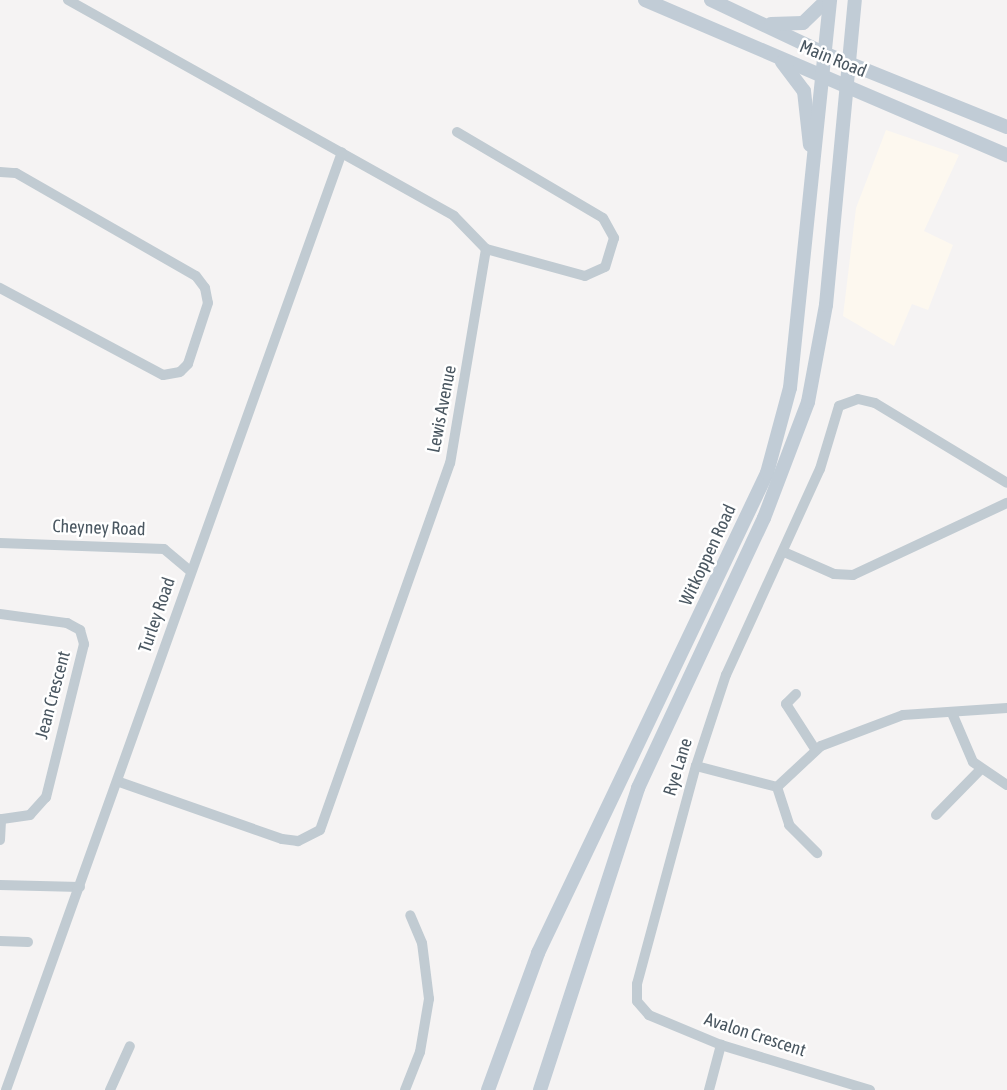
<!DOCTYPE html>
<html>
<head>
<meta charset="utf-8">
<style>
	body { margin:0 }
	#map { position:relative; width:1007px; height:1090px; overflow:hidden; background:#f5f3f3; font-family:"Asap Condensed",sans-serif }
	div>[style] { position:absolute }
	.commercial>* { inset:0; background:#fdf8ef }
	.street>* { height:10px; margin:-5px; padding:0 5px; transform-origin:5px; border-radius:5px; background:#c1cbd2 }
	.secondary>* { height:14px; margin:-7px; padding:0 7px; transform-origin:7px; border-radius:7px; background:#c1ccd6 }
	span { translate:-50% -50%; white-space:nowrap; text-align:center; line-height:1.15; -webkit-text-stroke:5px #fff; paint-order:stroke }
	.street-label { font-size:18px; color:#4a5761 }
</style>
</head>
<body>
<div id="map">
	<div class="commercial">
		<div style="clip-path:polygon(886px 130px,959px 155px,924px 231px,953px 245px,928px 310px,912px 304px,894px 346px,843px 316px,856px 208px)"></div>
	</div>
	<div class="street">
		<div style="left:68px;top:0;width:442px;rotate:29.2deg"></div>
		<div style="left:454px;top:216px;width:46px;rotate:45.9deg"></div>
		<div style="left:486px;top:249px;width:217px;rotate:99.5deg"></div>
		<div style="left:450px;top:463px;width:389px;rotate:109.5deg"></div>
		<div style="left:320px;top:830px;width:25px;rotate:153deg"></div>
		<div style="left:298px;top:841px;width:16px;rotate:-173deg"></div>
		<div style="left:282px;top:839px;width:173px;rotate:-160.7deg"></div>
		<div style="left:457px;top:132px;width:169px;rotate:30.5deg"></div>
		<div style="left:603px;top:218px;width:23px;rotate:61deg"></div>
		<div style="left:614px;top:238px;width:30px;rotate:107deg"></div>
		<div style="left:605px;top:267px;width:22px;rotate:156deg"></div>
		<div style="left:585px;top:276px;width:103px;rotate:-164.7deg"></div>
		<div style="left:0;top:172px;width:16px;rotate:4deg"></div>
		<div style="left:16px;top:173px;width:207px;rotate:29.8deg"></div>
		<div style="left:196px;top:276px;width:15px;rotate:53deg"></div>
		<div style="left:205px;top:288px;width:15px;rotate:79deg"></div>
		<div style="left:208px;top:303px;width:64px;rotate:108.2deg"></div>
		<div style="left:188px;top:364px;width:11px;rotate:135deg"></div>
		<div style="left:180px;top:372px;width:17px;rotate:170deg"></div>
		<div style="left:163px;top:375px;width:185px;rotate:-151.9deg"></div>
		<div style="left:0;top:543px;width:164px;rotate:2.1deg"></div>
		<div style="left:164px;top:549px;width:35px;rotate:40deg"></div>
		<div style="left:784px;top:552px;width:55px;rotate:23.7deg"></div>
		<div style="left:834px;top:574px;width:19px;rotate:3deg"></div>
		<div style="left:853px;top:575px;width:170px;rotate:-25.1deg"></div>
		<div style="left:0;top:614px;width:68px;rotate:7.7deg"></div>
		<div style="left:67px;top:623px;width:15px;rotate:28deg"></div>
		<div style="left:80px;top:630px;width:15px;rotate:74deg"></div>
		<div style="left:84px;top:644px;width:158px;rotate:103.9deg"></div>
		<div style="left:46px;top:797px;width:24px;rotate:132deg"></div>
		<div style="left:30px;top:815px;width:30px;rotate:172deg"></div>
		<div style="left:796px;top:694px;width:14px;rotate:135deg"></div>
		<div style="left:786px;top:704px;width:54px;rotate:57.2deg"></div>
		<div style="left:952px;top:713px;width:53px;rotate:66.8deg"></div>
		<div style="left:973px;top:762px;width:41px;rotate:34.1deg"></div>
		<div style="left:696px;top:766px;width:84px;rotate:14.5deg"></div>
		<div style="left:777px;top:787px;width:60px;rotate:-43deg"></div>
		<div style="left:821px;top:746px;width:88px;rotate:-20.7deg"></div>
		<div style="left:903px;top:715px;width:104px;rotate:-3.9deg"></div>
		<div style="left:777px;top:787px;width:40px;rotate:72deg"></div>
		<div style="left:789px;top:825px;width:40px;rotate:45deg"></div>
		<div style="left:936px;top:815px;width:64px;rotate:-45.6deg"></div>
		<div style="left:0;top:840px;width:21px;rotate:-87deg"></div>
		<div style="left:0;top:885px;width:80px;rotate:1.4deg"></div>
		<div style="left:0;top:941px;width:28px;rotate:2deg"></div>
		<div style="left:6px;top:1090px;width:996px;rotate:-70.29deg"></div>
		<div style="left:110px;top:1090px;width:48px;rotate:-65.6deg"></div>
		<div style="left:405px;top:1090px;width:41px;rotate:-68.5deg"></div>
		<div style="left:420px;top:1052px;width:54px;rotate:-80.4deg"></div>
		<div style="left:429px;top:999px;width:56px;rotate:-97.1deg"></div>
		<div style="left:422px;top:943px;width:30px;rotate:-113deg"></div>
		<div style="left:709px;top:1090px;width:47px;rotate:-75.1deg"></div>
		<div style="left:870px;top:1090px;width:156px;rotate:-163.2deg"></div>
		<div style="left:721px;top:1045px;width:78px;rotate:-157.4deg"></div>
		<div style="left:649px;top:1015px;width:18px;rotate:-131deg"></div>
		<div style="left:637px;top:1001px;width:17px;rotate:-90deg"></div>
		<div style="left:637px;top:984px;width:226px;rotate:-74.9deg"></div>
		<div style="left:696px;top:766px;width:96px;rotate:-71.8deg"></div>
		<div style="left:726px;top:675px;width:226px;rotate:-65.5deg"></div>
		<div style="left:820px;top:469px;width:66px;rotate:-73.2deg"></div>
		<div style="left:839px;top:406px;width:20px;rotate:-20deg"></div>
		<div style="left:858px;top:399px;width:17px;rotate:13deg"></div>
		<div style="left:875px;top:403px;width:154px;rotate:31.2deg"></div>
	</div>
	<div class="secondary">
		<div style="left:645px;top:0;width:394px;rotate:23.2deg"></div>
		<div style="left:711px;top:0;width:127px;rotate:25.2deg"></div>
		<div style="left:826px;top:54px;width:195px;rotate:22deg"></div>
		<div style="left:771px;top:24px;width:32px;rotate:-2deg"></div>
		<div style="left:803px;top:23px;width:33px;rotate:-44deg"></div>
		<div style="left:782px;top:62px;width:36px;rotate:53deg"></div>
		<div style="left:804px;top:91px;width:54px;rotate:83.7deg"></div>
		<div style="left:488px;top:1090px;width:146px;rotate:-69.9deg"></div>
		<div style="left:538px;top:953px;width:532px;rotate:-64.49deg"></div>
		<div style="left:767px;top:473px;width:88px;rotate:-74.9deg"></div>
		<div style="left:790px;top:388px;width:390px;rotate:-84.1deg"></div>
		<div style="left:540px;top:1090px;width:318px;rotate:-72deg"></div>
		<div style="left:638px;top:788px;width:298px;rotate:-65deg"></div>
		<div style="left:764px;top:518px;width:124px;rotate:-69.2deg"></div>
		<div style="left:808px;top:402px;width:99px;rotate:-79.5deg"></div>
		<div style="left:826px;top:305px;width:306px;rotate:-84.6deg"></div>
	</div>
	<div class="street-label">
		<span style="left:833px;top:59px;rotate:22deg">Main Road</span>
		<span style="left:442px;top:409px;rotate:-79deg">Lewis Avenue</span>
		<span style="left:99px;top:528px;rotate:2deg">Cheyney Road</span>
		<span style="left:708px;top:555px;rotate:-65deg">Witkoppen Road</span>
		<span style="left:157px;top:615px;rotate:-71deg">Turley Road</span>
		<span style="left:53px;top:695px;rotate:-75deg">Jean Crescent</span>
		<span style="left:678px;top:767px;rotate:-73deg">Rye Lane</span>
		<span style="left:755px;top:1035px;rotate:18deg">Avalon Crescent</span>
	</div>
</div>
</body>
</html>
